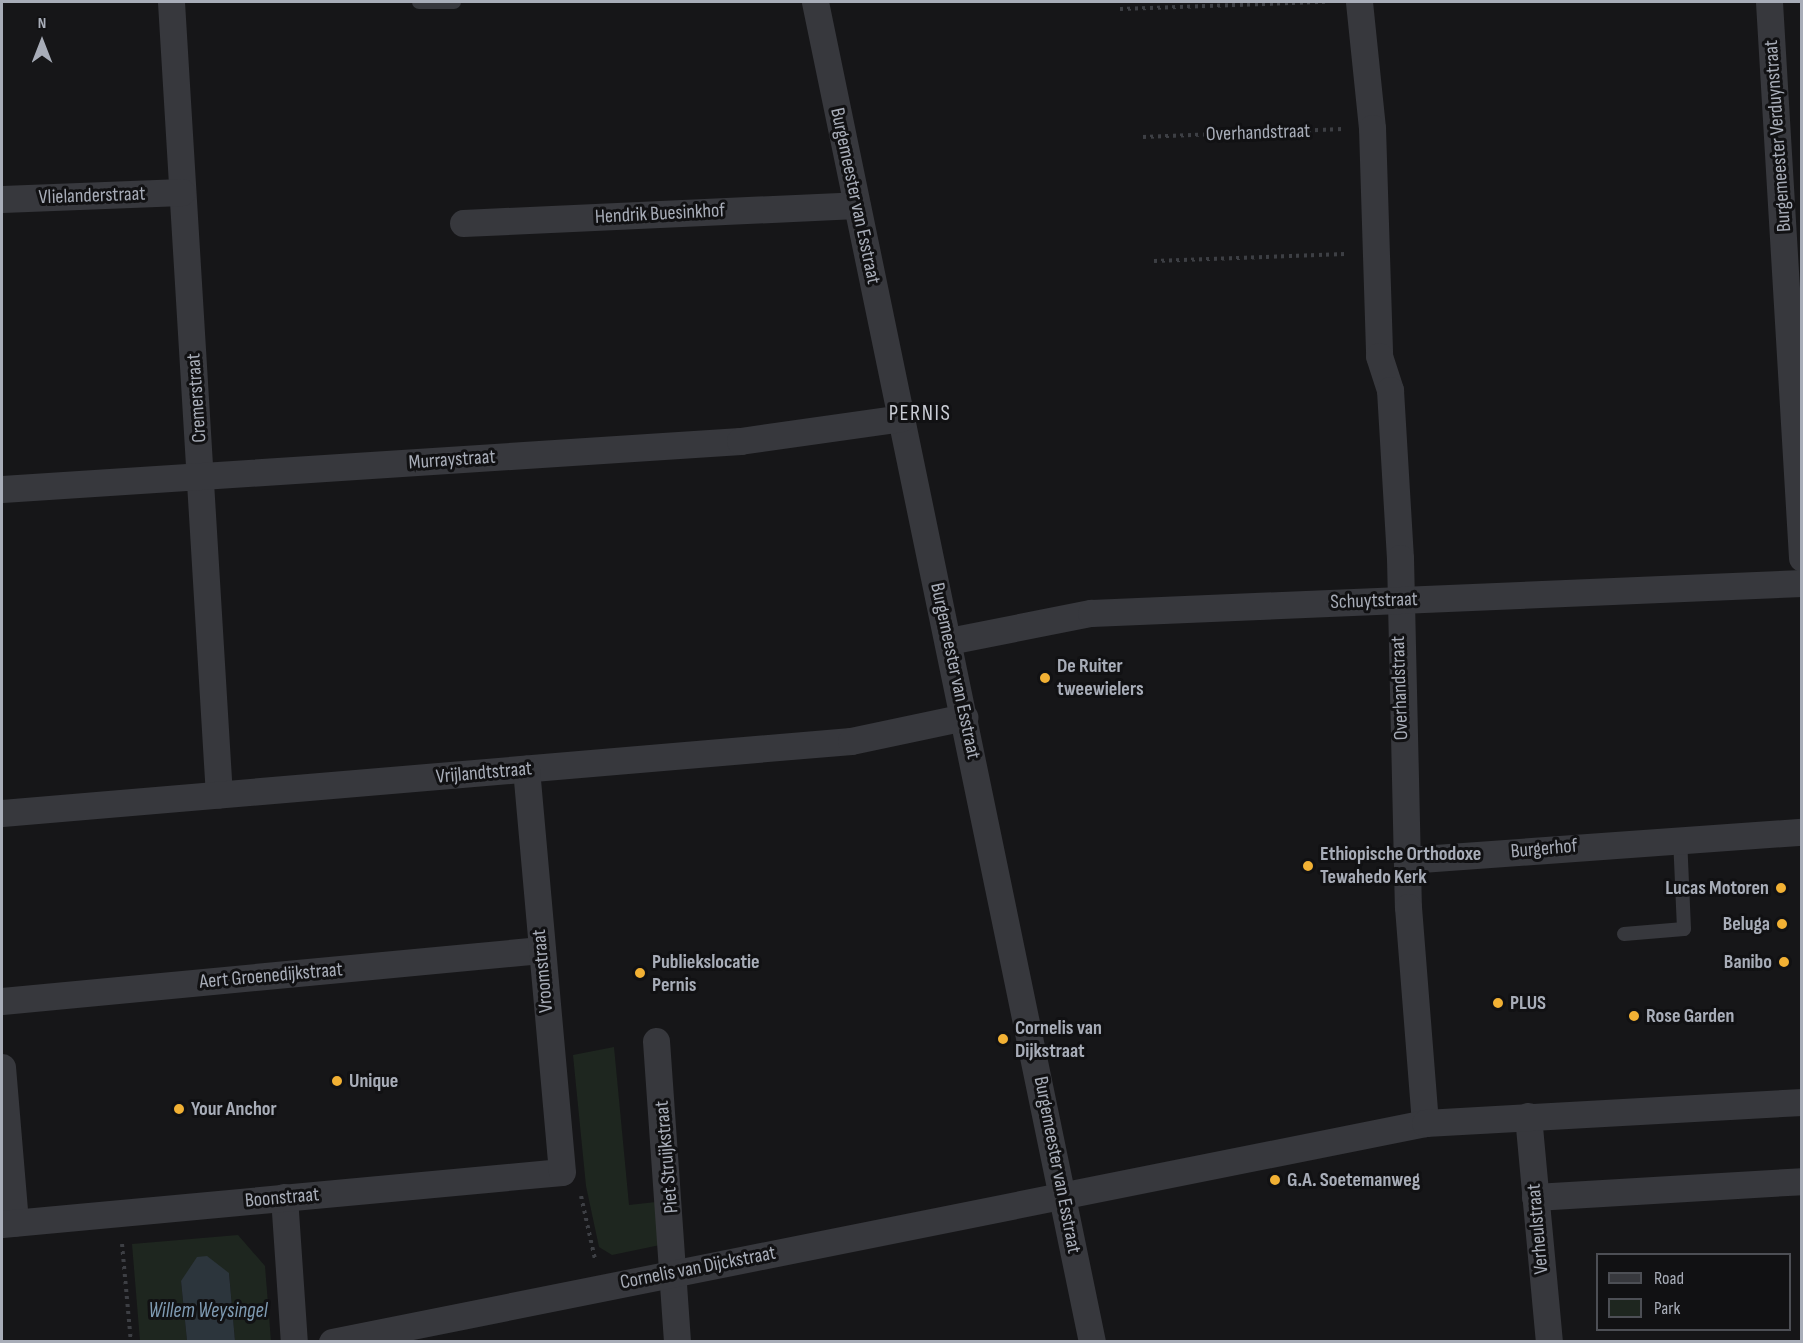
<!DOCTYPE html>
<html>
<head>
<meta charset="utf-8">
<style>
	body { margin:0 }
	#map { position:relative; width:1803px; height:1343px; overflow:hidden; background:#161618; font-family:"Sofia Sans Condensed",sans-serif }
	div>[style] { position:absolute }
	.green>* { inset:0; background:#1e261f }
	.water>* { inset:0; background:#2c353c }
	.path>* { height:4px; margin-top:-2px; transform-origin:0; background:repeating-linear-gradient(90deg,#3d3f44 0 3px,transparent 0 7.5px) }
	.lane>* { height:14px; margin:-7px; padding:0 7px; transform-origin:7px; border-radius:7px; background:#37383d }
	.street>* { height:27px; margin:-13.5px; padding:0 13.5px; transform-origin:13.5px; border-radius:13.5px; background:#37383d }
	.dots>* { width:16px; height:16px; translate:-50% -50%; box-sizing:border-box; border:3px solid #111113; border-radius:50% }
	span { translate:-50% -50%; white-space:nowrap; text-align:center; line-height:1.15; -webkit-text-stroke:6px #111113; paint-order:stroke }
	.street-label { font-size:20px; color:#a8adb8 }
	.poi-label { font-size:20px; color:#a8adb8; font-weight:700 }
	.left { translate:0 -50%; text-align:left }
	.right { translate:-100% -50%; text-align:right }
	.water-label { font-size:21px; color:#7f9bb3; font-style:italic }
	.quarter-label { font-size:22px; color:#c9ccd4; letter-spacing:1.5px }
	.frame { position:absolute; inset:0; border:3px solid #a8adb8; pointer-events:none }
	.legend { position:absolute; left:1596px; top:1253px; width:195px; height:78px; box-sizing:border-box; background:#111113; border:2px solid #4d4f55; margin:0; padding:8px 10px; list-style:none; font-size:18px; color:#a8adb8 }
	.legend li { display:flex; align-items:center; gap:12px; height:30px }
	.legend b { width:30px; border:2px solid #4d4f55 }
	.north { position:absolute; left:12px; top:12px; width:60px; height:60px; -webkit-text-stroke:4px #111113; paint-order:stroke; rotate:0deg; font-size:16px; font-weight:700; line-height:24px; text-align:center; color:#a8adb8 }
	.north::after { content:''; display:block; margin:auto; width:21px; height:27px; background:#a8adb8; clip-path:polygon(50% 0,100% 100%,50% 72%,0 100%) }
</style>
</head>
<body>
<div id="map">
	<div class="green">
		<div style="clip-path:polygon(614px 1047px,629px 1205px,656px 1202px,660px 1245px,612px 1255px,599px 1247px,586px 1186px,573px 1055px)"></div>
		<div style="clip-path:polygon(238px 1235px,265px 1266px,271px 1341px,235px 1341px,229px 1273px,181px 1281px,187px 1341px,140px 1341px,132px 1244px)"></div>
	</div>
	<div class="water">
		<div style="clip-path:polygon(207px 1256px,229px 1273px,235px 1341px,187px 1341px,181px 1281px,197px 1257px)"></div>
	</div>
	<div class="path">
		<div style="left:1120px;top:9px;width:205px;rotate:-2deg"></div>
		<div style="left:1143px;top:137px;width:200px;rotate:-2.3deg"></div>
		<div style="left:1154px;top:261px;width:191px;rotate:-2.1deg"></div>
		<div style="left:581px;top:1196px;width:65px;rotate:77.5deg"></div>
		<div style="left:122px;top:1244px;width:98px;rotate:84.8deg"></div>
	</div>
	<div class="lane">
		<div style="left:419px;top:2px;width:35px"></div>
		<div style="left:1624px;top:934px;width:60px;rotate:-4.8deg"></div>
		<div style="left:1684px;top:929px;width:91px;rotate:-92.5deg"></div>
	</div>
	<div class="street">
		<div style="left:171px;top:2px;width:794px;rotate:86.54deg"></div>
		<div style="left:815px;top:2px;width:1368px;rotate:78.32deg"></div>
		<div style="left:1359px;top:2px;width:127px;rotate:84.1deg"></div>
		<div style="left:1372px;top:128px;width:228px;rotate:88.2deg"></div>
		<div style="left:1379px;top:356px;width:36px;rotate:72deg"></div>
		<div style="left:1390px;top:390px;width:168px;rotate:86.6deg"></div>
		<div style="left:1400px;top:558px;width:349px;rotate:88.7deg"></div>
		<div style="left:1408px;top:907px;width:217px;rotate:85.5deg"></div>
		<div style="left:1769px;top:2px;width:557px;rotate:86.6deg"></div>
		<div style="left:2px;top:199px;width:180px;rotate:-2.2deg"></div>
		<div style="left:463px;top:223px;width:394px;rotate:-2.6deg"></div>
		<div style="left:2px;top:489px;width:740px;rotate:-3.72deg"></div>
		<div style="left:740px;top:441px;width:163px;rotate:-8.1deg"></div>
		<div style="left:949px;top:641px;width:145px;rotate:-11.2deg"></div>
		<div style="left:1091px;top:613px;width:712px;rotate:-2.42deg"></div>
		<div style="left:2px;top:813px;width:852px;rotate:-4.85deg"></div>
		<div style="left:851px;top:741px;width:116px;rotate:-11.9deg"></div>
		<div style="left:1407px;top:860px;width:396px;rotate:-4.1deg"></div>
		<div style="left:2px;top:1001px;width:541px;rotate:-5.41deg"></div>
		<div style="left:656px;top:1041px;width:302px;rotate:86deg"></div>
		<div style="left:2px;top:1067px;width:156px;rotate:85.2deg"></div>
		<div style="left:1528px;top:1116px;width:227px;rotate:84.7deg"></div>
		<div style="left:284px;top:1197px;width:145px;rotate:86.1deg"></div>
		<div style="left:1535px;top:1197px;width:267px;rotate:-3.4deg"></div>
		<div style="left:2px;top:1224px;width:562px;rotate:-5.31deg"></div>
		<div style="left:562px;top:1172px;width:405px;rotate:-95.1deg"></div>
		<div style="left:332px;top:1342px;width:1115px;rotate:-11.33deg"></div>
		<div style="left:1425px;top:1123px;width:378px;rotate:-3.2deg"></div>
	</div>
	<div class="dots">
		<div style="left:1045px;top:678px;background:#f2b134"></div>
		<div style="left:1308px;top:866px;background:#f2b134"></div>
		<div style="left:1781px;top:888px;background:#f2b134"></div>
		<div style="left:1782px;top:924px;background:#f2b134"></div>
		<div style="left:1784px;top:962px;background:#f2b134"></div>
		<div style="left:640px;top:973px;background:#f2b134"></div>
		<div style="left:1498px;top:1003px;background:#f2b134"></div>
		<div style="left:1634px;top:1016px;background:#f2b134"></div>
		<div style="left:1003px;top:1039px;background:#f2b134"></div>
		<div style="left:337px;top:1081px;background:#f2b134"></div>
		<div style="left:179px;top:1109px;background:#f2b134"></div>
		<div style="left:1275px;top:1180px;background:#f2b134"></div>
	</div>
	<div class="street-label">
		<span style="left:1258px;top:133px;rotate:-2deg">Overhandstraat</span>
		<span style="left:1778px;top:136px;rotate:-94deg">Burgemeester Verduynstraat</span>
		<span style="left:92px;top:196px;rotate:-2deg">Vlielanderstraat</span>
		<span style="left:855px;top:196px;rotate:78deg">Burgemeester van Esstraat</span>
		<span style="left:660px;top:214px;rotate:-3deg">Hendrik Buesinkhof</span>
		<span style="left:197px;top:398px;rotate:-94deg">Cremerstraat</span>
		<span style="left:452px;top:460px;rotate:-4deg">Murraystraat</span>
		<span style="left:1374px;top:601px;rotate:-2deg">Schuytstraat</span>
		<span style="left:955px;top:671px;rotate:78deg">Burgemeester van Esstraat</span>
		<span style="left:1400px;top:688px;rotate:-92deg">Overhandstraat</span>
		<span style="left:484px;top:773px;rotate:-5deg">Vrijlandtstraat</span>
		<span style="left:1544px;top:849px;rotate:-5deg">Burgerhof</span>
		<span style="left:543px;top:971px;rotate:-95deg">Vroomstraat</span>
		<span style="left:271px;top:976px;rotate:-5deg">Aert Groenedijkstraat</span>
		<span style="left:667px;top:1157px;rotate:-95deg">Piet Struijkstraat</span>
		<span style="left:1057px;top:1165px;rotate:79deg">Burgemeester van Esstraat</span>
		<span style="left:282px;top:1198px;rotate:-5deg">Boonstraat</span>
		<span style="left:1538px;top:1229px;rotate:-95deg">Verheulstraat</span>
		<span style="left:698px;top:1268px;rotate:-11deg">Cornelis van Dijckstraat</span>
	</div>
	<div class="poi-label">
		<span class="left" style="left:1057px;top:678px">De Ruiter<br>tweewielers</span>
		<span class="left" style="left:1320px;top:866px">Ethiopische Orthodoxe<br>Tewahedo Kerk</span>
		<span class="right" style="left:1769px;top:888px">Lucas Motoren</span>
		<span class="right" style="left:1770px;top:924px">Beluga</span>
		<span class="left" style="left:652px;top:974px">Publiekslocatie<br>Pernis</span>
		<span class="right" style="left:1772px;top:962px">Banibo</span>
		<span class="left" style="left:1510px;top:1003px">PLUS</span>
		<span class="left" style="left:1646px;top:1016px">Rose Garden</span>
		<span class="left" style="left:1015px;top:1040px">Cornelis van<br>Dijkstraat</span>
		<span class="left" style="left:349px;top:1081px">Unique</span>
		<span class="left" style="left:191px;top:1109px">Your Anchor</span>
		<span class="left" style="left:1287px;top:1180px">G.A. Soetemanweg</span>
	</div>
	<div class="water-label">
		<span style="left:208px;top:1311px">Willem Weysingel</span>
	</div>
	<div class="quarter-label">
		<span style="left:920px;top:414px">PERNIS</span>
	</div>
	<div class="frame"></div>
	<ul class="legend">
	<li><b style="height:8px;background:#37383d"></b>Road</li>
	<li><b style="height:16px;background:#1e261f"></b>Park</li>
	</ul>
	<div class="north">N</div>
</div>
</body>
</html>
